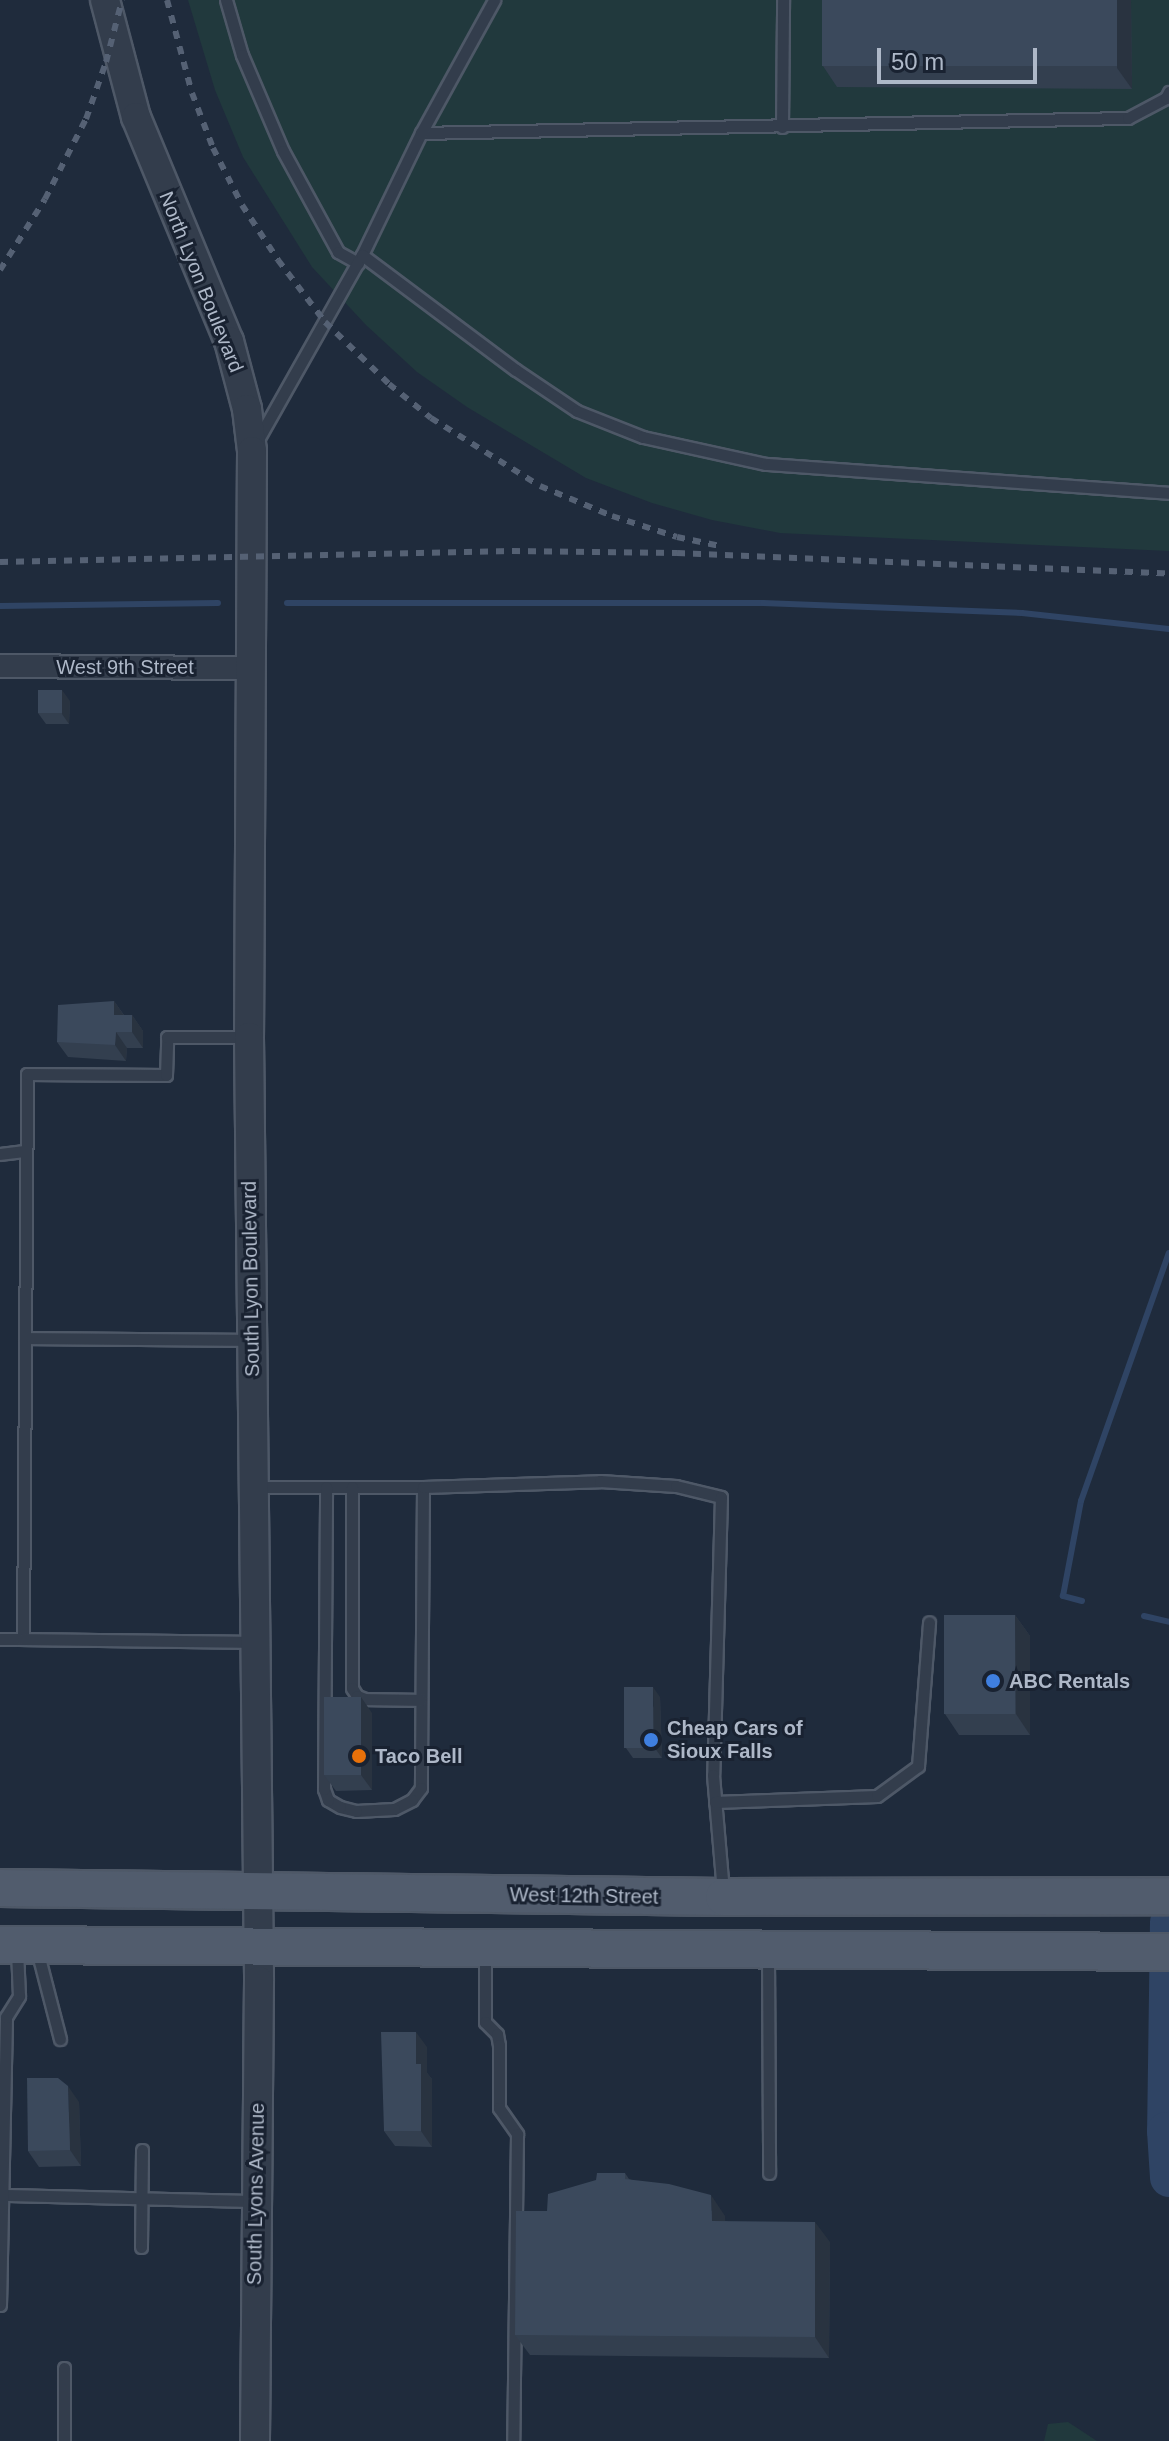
<!DOCTYPE html>
<html>
<head>
<meta charset="utf-8">
<style>
	body { margin:0 }
	#map { position:relative; width:1169px; height:2441px; overflow:hidden; background:#1f2b3c; font-family:Helvetica,sans-serif }
	div>[style] { position:absolute }
	.green>* { inset:0; background:#21393d }
	.stream>* { height:6px; margin:-3px; padding:0 3px; transform-origin:3px; border-radius:3px; background:#2f4464 }
	.river>* { height:38px; margin:-19px; padding:0 19px; transform-origin:19px; border-radius:19px; background:#2f4464 }
	.roads { filter:drop-shadow(2px 0 #4e5867) drop-shadow(-2px 0 #4e5867) drop-shadow(0 2px #4e5867) drop-shadow(0 -2px #4e5867) }
	.service>* { height:11px; margin:-5.5px; padding:0 5.5px; transform-origin:5.5px; border-radius:5.5px; background:#333d4c }
	.minor>* { height:22px; margin:-11px; padding:0 11px; transform-origin:11px; border-radius:11px; background:#333d4c }
	.tertiary>* { height:28px; margin:-14px; padding:0 14px; transform-origin:14px; border-radius:14px; background:#333d4c }
	.primary>* { height:36px; margin:-18px; padding:0 18px; transform-origin:18px; border-radius:18px; background:#515c6d }
	.rail>* { height:6px; margin-top:-3px; transform-origin:0; background:repeating-linear-gradient(90deg,#556174 0 8px,transparent 0 16px) }
	.wall>* { inset:0; background:#333f4f }
	.shaded-wall>* { inset:0; background:#293340 }
	.building>* { inset:0; background:#3b495c; transform-origin:0 0 }
	.dots>* { width:22px; height:22px; translate:-50% -50%; box-sizing:border-box; border:4px solid #192231; border-radius:50% }
	span { translate:-50% -50%; white-space:nowrap; text-align:center; line-height:1.15; -webkit-text-stroke:6px #192231; paint-order:stroke }
	.street-label { font-size:20px; color:#aeb8c8 }
	.poi-label { font-size:20px; color:#aeb8c8; font-weight:700 }
	.left { translate:0 -50%; text-align:left }
	.scale { position:absolute; left:877px; top:48px; width:160px; height:36px; box-sizing:border-box; border:4px solid #aeb8c8; border-top:0; padding-left:10px; font-size:24px; line-height:28px; white-space:nowrap; color:#aeb8c8; -webkit-text-stroke:6px #192231; paint-order:stroke }
</style>
</head>
<body>
<div id="map">
	<div class="green">
		<div style="clip-path:polygon(188px 0,1169px 0,1169px 551px,780px 533px,712px 520px,652px 503px,586px 478px,467px 407px,417px 372px,366px 325px,312px 267px,243px 157px,215px 90px)"></div>
		<div style="clip-path:polygon(1068px 2422px,1097px 2441px,1044px 2441px,1048px 2424px)"></div>
	</div>
	<div class="stream">
		<div style="left:287px;top:603px;width:476px"></div>
		<div style="left:763px;top:603px;width:259px;rotate:2.2deg"></div>
		<div style="left:1022px;top:613px;width:148px;rotate:6.2deg"></div>
		<div style="left:0;top:606px;width:218px;rotate:-0.8deg"></div>
		<div style="left:1082px;top:1601px;width:20px;rotate:-165deg"></div>
		<div style="left:1063px;top:1596px;width:97px;rotate:-79.3deg"></div>
		<div style="left:1081px;top:1501px;width:263px;rotate:-70.5deg"></div>
		<div style="left:1144px;top:1616px;width:26px;rotate:13deg"></div>
	</div>
	<div class="river">
		<div style="left:1169px;top:1922px;width:209px;rotate:90.8deg"></div>
		<div style="left:1166px;top:2131px;width:47px;rotate:86.3deg"></div>
	</div>
	<div class="roads">
		<div class="service">
			<div style="left:226px;top:0;width:57px;rotate:73.8deg"></div>
			<div style="left:242px;top:55px;width:104px;rotate:66.9deg"></div>
			<div style="left:283px;top:151px;width:115px;rotate:61.4deg"></div>
			<div style="left:338px;top:252px;width:23px;rotate:29deg"></div>
			<div style="left:782px;top:127px;width:127px;rotate:-89.5deg"></div>
			<div style="left:421px;top:133px;width:707px;rotate:-1.22deg"></div>
			<div style="left:1128px;top:118px;width:43px;rotate:-27.8deg"></div>
			<div style="left:1166px;top:98px;width:7px;rotate:-63deg"></div>
			<div style="left:362px;top:255px;width:136px;rotate:-64.2deg"></div>
			<div style="left:421px;top:133px;width:152px;rotate:-61.2deg"></div>
			<div style="left:256px;top:443px;width:216px;rotate:-60.6deg"></div>
			<div style="left:362px;top:255px;width:192px;rotate:36.8deg"></div>
			<div style="left:516px;top:370px;width:73px;rotate:33.9deg"></div>
			<div style="left:577px;top:411px;width:71px;rotate:21.5deg"></div>
			<div style="left:643px;top:437px;width:126px;rotate:12.4deg"></div>
			<div style="left:766px;top:464px;width:404px;rotate:4.1deg"></div>
			<div style="left:0;top:1154px;width:25px;rotate:-7deg"></div>
			<div style="left:25px;top:1338px;width:227px;rotate:0.5deg"></div>
			<div style="left:254px;top:1487px;width:169px"></div>
			<div style="left:423px;top:1487px;width:301px;rotate:90.4deg"></div>
			<div style="left:421px;top:1788px;width:15px;rotate:127deg"></div>
			<div style="left:412px;top:1800px;width:20px;rotate:153deg"></div>
			<div style="left:394px;top:1809px;width:38px;rotate:177deg"></div>
			<div style="left:356px;top:1811px;width:16px;rotate:-166deg"></div>
			<div style="left:340px;top:1807px;width:14px;rotate:-150deg"></div>
			<div style="left:328px;top:1800px;width:12px;rotate:-110deg"></div>
			<div style="left:324px;top:1789px;width:302px;rotate:-89.6deg"></div>
			<div style="left:352px;top:1487px;width:201px;rotate:90deg"></div>
			<div style="left:352px;top:1688px;width:9px;rotate:58deg"></div>
			<div style="left:357px;top:1696px;width:9px;rotate:21deg"></div>
			<div style="left:365px;top:1699px;width:56px;rotate:1deg"></div>
			<div style="left:423px;top:1487px;width:177px;rotate:-1.9deg"></div>
			<div style="left:600px;top:1481px;width:76px;rotate:3.8deg"></div>
			<div style="left:676px;top:1486px;width:46px;rotate:13.7deg"></div>
			<div style="left:721px;top:1497px;width:278px;rotate:91.6deg"></div>
			<div style="left:713px;top:1775px;width:117px;rotate:85.1deg"></div>
			<div style="left:0;top:1639px;width:23px"></div>
			<div style="left:23px;top:1639px;width:565px;rotate:-89.59deg"></div>
			<div style="left:27px;top:1074px;width:139px;rotate:0.4deg"></div>
			<div style="left:166px;top:1075px;width:38px;rotate:-88deg"></div>
			<div style="left:167px;top:1037px;width:81px"></div>
			<div style="left:23px;top:1639px;width:232px;rotate:0.7deg"></div>
			<div style="left:715px;top:1802px;width:162px;rotate:-2.1deg"></div>
			<div style="left:877px;top:1796px;width:51px;rotate:-36.2deg"></div>
			<div style="left:918px;top:1766px;width:144px;rotate:-85.6deg"></div>
			<div style="left:37px;top:1950px;width:92px;rotate:75.5deg"></div>
			<div style="left:485px;top:1954px;width:68px;rotate:90deg"></div>
			<div style="left:485px;top:2022px;width:17px;rotate:45deg"></div>
			<div style="left:497px;top:2034px;width:11px;rotate:80deg"></div>
			<div style="left:499px;top:2045px;width:63px;rotate:90deg"></div>
			<div style="left:499px;top:2108px;width:32px;rotate:55deg"></div>
			<div style="left:517px;top:2134px;width:307px;rotate:90.7deg"></div>
			<div style="left:768px;top:1955px;width:218px;rotate:89.7deg"></div>
			<div style="left:3px;top:2195px;width:252px;rotate:1.4deg"></div>
			<div style="left:141px;top:2247px;width:97px;rotate:-89.4deg"></div>
			<div style="left:0;top:2305px;width:288px;rotate:-88.8deg"></div>
			<div style="left:6px;top:2017px;width:25px;rotate:-58deg"></div>
			<div style="left:19px;top:1996px;width:46px;rotate:-92.5deg"></div>
			<div style="left:64px;top:2441px;width:73px;rotate:-90deg"></div>
		</div>
		<div class="minor">
			<div style="left:0;top:666px;width:251px;rotate:0.5deg"></div>
		</div>
		<div class="tertiary">
			<div style="left:105px;top:0;width:121px;rotate:75.2deg"></div>
			<div style="left:136px;top:117px;width:243px;rotate:67.5deg"></div>
			<div style="left:229px;top:341px;width:70px;rotate:75.2deg"></div>
			<div style="left:247px;top:409px;width:42px;rotate:83.2deg"></div>
			<div style="left:252px;top:451px;width:586px;rotate:90.29deg"></div>
			<div style="left:249px;top:1037px;width:944px;rotate:89.39deg"></div>
			<div style="left:259px;top:1981px;width:460px;rotate:90.5deg"></div>
		</div>
		<div class="primary">
			<div style="left:0;top:1888px;width:724px;rotate:0.71deg"></div>
			<div style="left:724px;top:1897px;width:445px;rotate:-0.1deg"></div>
			<div style="left:0;top:1945px;width:1169px;rotate:0.34deg"></div>
		</div>
	</div>
	<div class="rail">
		<div style="left:167px;top:0;width:96px;rotate:75deg"></div>
		<div style="left:192px;top:93px;width:59px;rotate:69.1deg"></div>
		<div style="left:213px;top:148px;width:64px;rotate:63deg"></div>
		<div style="left:242px;top:205px;width:66px;rotate:56.8deg"></div>
		<div style="left:278px;top:260px;width:78px;rotate:52.8deg"></div>
		<div style="left:325px;top:322px;width:89px;rotate:44.1deg"></div>
		<div style="left:389px;top:384px;width:54px;rotate:39deg"></div>
		<div style="left:431px;top:418px;width:128px;rotate:32deg"></div>
		<div style="left:540px;top:486px;width:78px;rotate:22.6deg"></div>
		<div style="left:612px;top:516px;width:68px;rotate:17.9deg"></div>
		<div style="left:677px;top:537px;width:44px;rotate:11.8deg"></div>
		<div style="left:0;top:270px;width:84px;rotate:-57.6deg"></div>
		<div style="left:45px;top:199px;width:90px;rotate:-62.9deg"></div>
		<div style="left:86px;top:119px;width:60px;rotate:-70.7deg"></div>
		<div style="left:106px;top:62px;width:64px;rotate:-75.5deg"></div>
		<div style="left:0;top:562px;width:512px;rotate:-1.23deg"></div>
		<div style="left:512px;top:551px;width:165px;rotate:0.7deg"></div>
		<div style="left:677px;top:553px;width:492px;rotate:2.4deg"></div>
	</div>
	<div class="wall">
		<div style="clip-path:polygon(1131px 0,1132px 89px,837px 87px,823px 66px)"></div>
		<div style="clip-path:polygon(70px 701px,69px 724px,46px 724px,38px 713px)"></div>
		<div style="clip-path:polygon(114px 1001px,124px 1015px,132px 1015px,143px 1031px,143px 1048px,127px 1048px,126px 1061px,68px 1057px,57px 1042px)"></div>
		<div style="clip-path:polygon(1015px 1615px,1030px 1636px,1030px 1735px,959px 1735px,945px 1714px)"></div>
		<div style="clip-path:polygon(660px 1697px,662px 1758px,633px 1758px,626px 1748px)"></div>
		<div style="clip-path:polygon(372px 1713px,372px 1790px,336px 1791px,324px 1775px)"></div>
		<div style="clip-path:polygon(427px 2047px,427px 2073px,432px 2079px,432px 2147px,395px 2146px,384px 2131px)"></div>
		<div style="clip-path:polygon(79px 2102px,81px 2166px,39px 2167px,28px 2151px)"></div>
		<div style="clip-path:polygon(625px 2173px,629px 2179px,725px 2216px,725px 2221px,830px 2242px,829px 2358px,530px 2355px,515px 2335px,547px 2211px)"></div>
	</div>
	<div class="shaded-wall">
		<div style="clip-path:polygon(1117px 0,1131px 0,1132px 89px,1117px 68px)"></div>
		<div style="clip-path:polygon(62px 690px,70px 701px,69px 724px,62px 714px)"></div>
		<div style="clip-path:polygon(114px 1001px,125px 1017px,114px 1015px)"></div>
		<div style="clip-path:polygon(132px 1015px,143px 1031px,143px 1048px,132px 1032px)"></div>
		<div style="clip-path:polygon(116px 1032px,127px 1048px,126px 1061px,115px 1045px)"></div>
		<div style="clip-path:polygon(1015px 1615px,1030px 1636px,1030px 1735px,1016px 1714px)"></div>
		<div style="clip-path:polygon(653px 1687px,660px 1697px,662px 1758px,654px 1747px)"></div>
		<div style="clip-path:polygon(361px 1697px,372px 1713px,372px 1790px,361px 1775px)"></div>
		<div style="clip-path:polygon(416px 2032px,427px 2047px,427px 2073px,432px 2079px,432px 2147px,421px 2131px,416px 2064px)"></div>
		<div style="clip-path:polygon(68px 2086px,79px 2102px,81px 2166px,70px 2150px)"></div>
		<div style="clip-path:polygon(711px 2195px,725px 2216px,726px 2242px,712px 2221px)"></div>
		<div style="clip-path:polygon(815px 2222px,830px 2242px,829px 2358px,815px 2337px)"></div>
	</div>
	<div class="building">
		<div style="left:822px;top:0;width:295px;height:66px"></div>
		<div style="left:38px;top:690px;width:24px;height:23px"></div>
		<div style="clip-path:polygon(114px 1001px,114px 1015px,132px 1015px,132px 1032px,116px 1032px,115px 1045px,57px 1042px,58px 1005px)"></div>
		<div style="left:944px;top:1615px;width:71px;height:99px"></div>
		<div style="left:624px;top:1687px;width:29px;height:61px"></div>
		<div style="left:324px;top:1697px;width:37px;height:78px"></div>
		<div style="clip-path:polygon(381px 2032px,416px 2032px,416px 2064px,421px 2064px,421px 2131px,384px 2131px)"></div>
		<div style="clip-path:polygon(27px 2078px,58px 2078px,68px 2086px,70px 2150px,28px 2151px)"></div>
		<div style="clip-path:polygon(597px 2173px,625px 2173px,625px 2179px,669px 2184px,711px 2195px,712px 2221px,815px 2222px,815px 2337px,515px 2335px,516px 2211px,547px 2211px,548px 2194px,596px 2180px)"></div>
	</div>
	<div class="dots">
		<div style="left:993px;top:1681px;background:#3f7fe0"></div>
		<div style="left:651px;top:1740px;background:#3f7fe0"></div>
		<div style="left:359px;top:1756px;background:#e8710a"></div>
	</div>
	<div class="street-label">
		<span style="left:201px;top:282px;rotate:68deg">North Lyon Boulevard</span>
		<span style="left:125px;top:667px">West 9th Street</span>
		<span style="left:251px;top:1279px;rotate:-91deg">South Lyon Boulevard</span>
		<span style="left:584px;top:1896px;rotate:1deg">West 12th Street</span>
		<span style="left:256px;top:2194px;rotate:-89deg">South Lyons Avenue</span>
	</div>
	<div class="poi-label">
		<span class="left" style="left:1009px;top:1681px">ABC Rentals</span>
		<span class="left" style="left:667px;top:1740px">Cheap Cars of<br>Sioux Falls</span>
		<span class="left" style="left:375px;top:1756px">Taco Bell</span>
	</div>
	<div class="scale">50 m</div>
</div>
</body>
</html>
